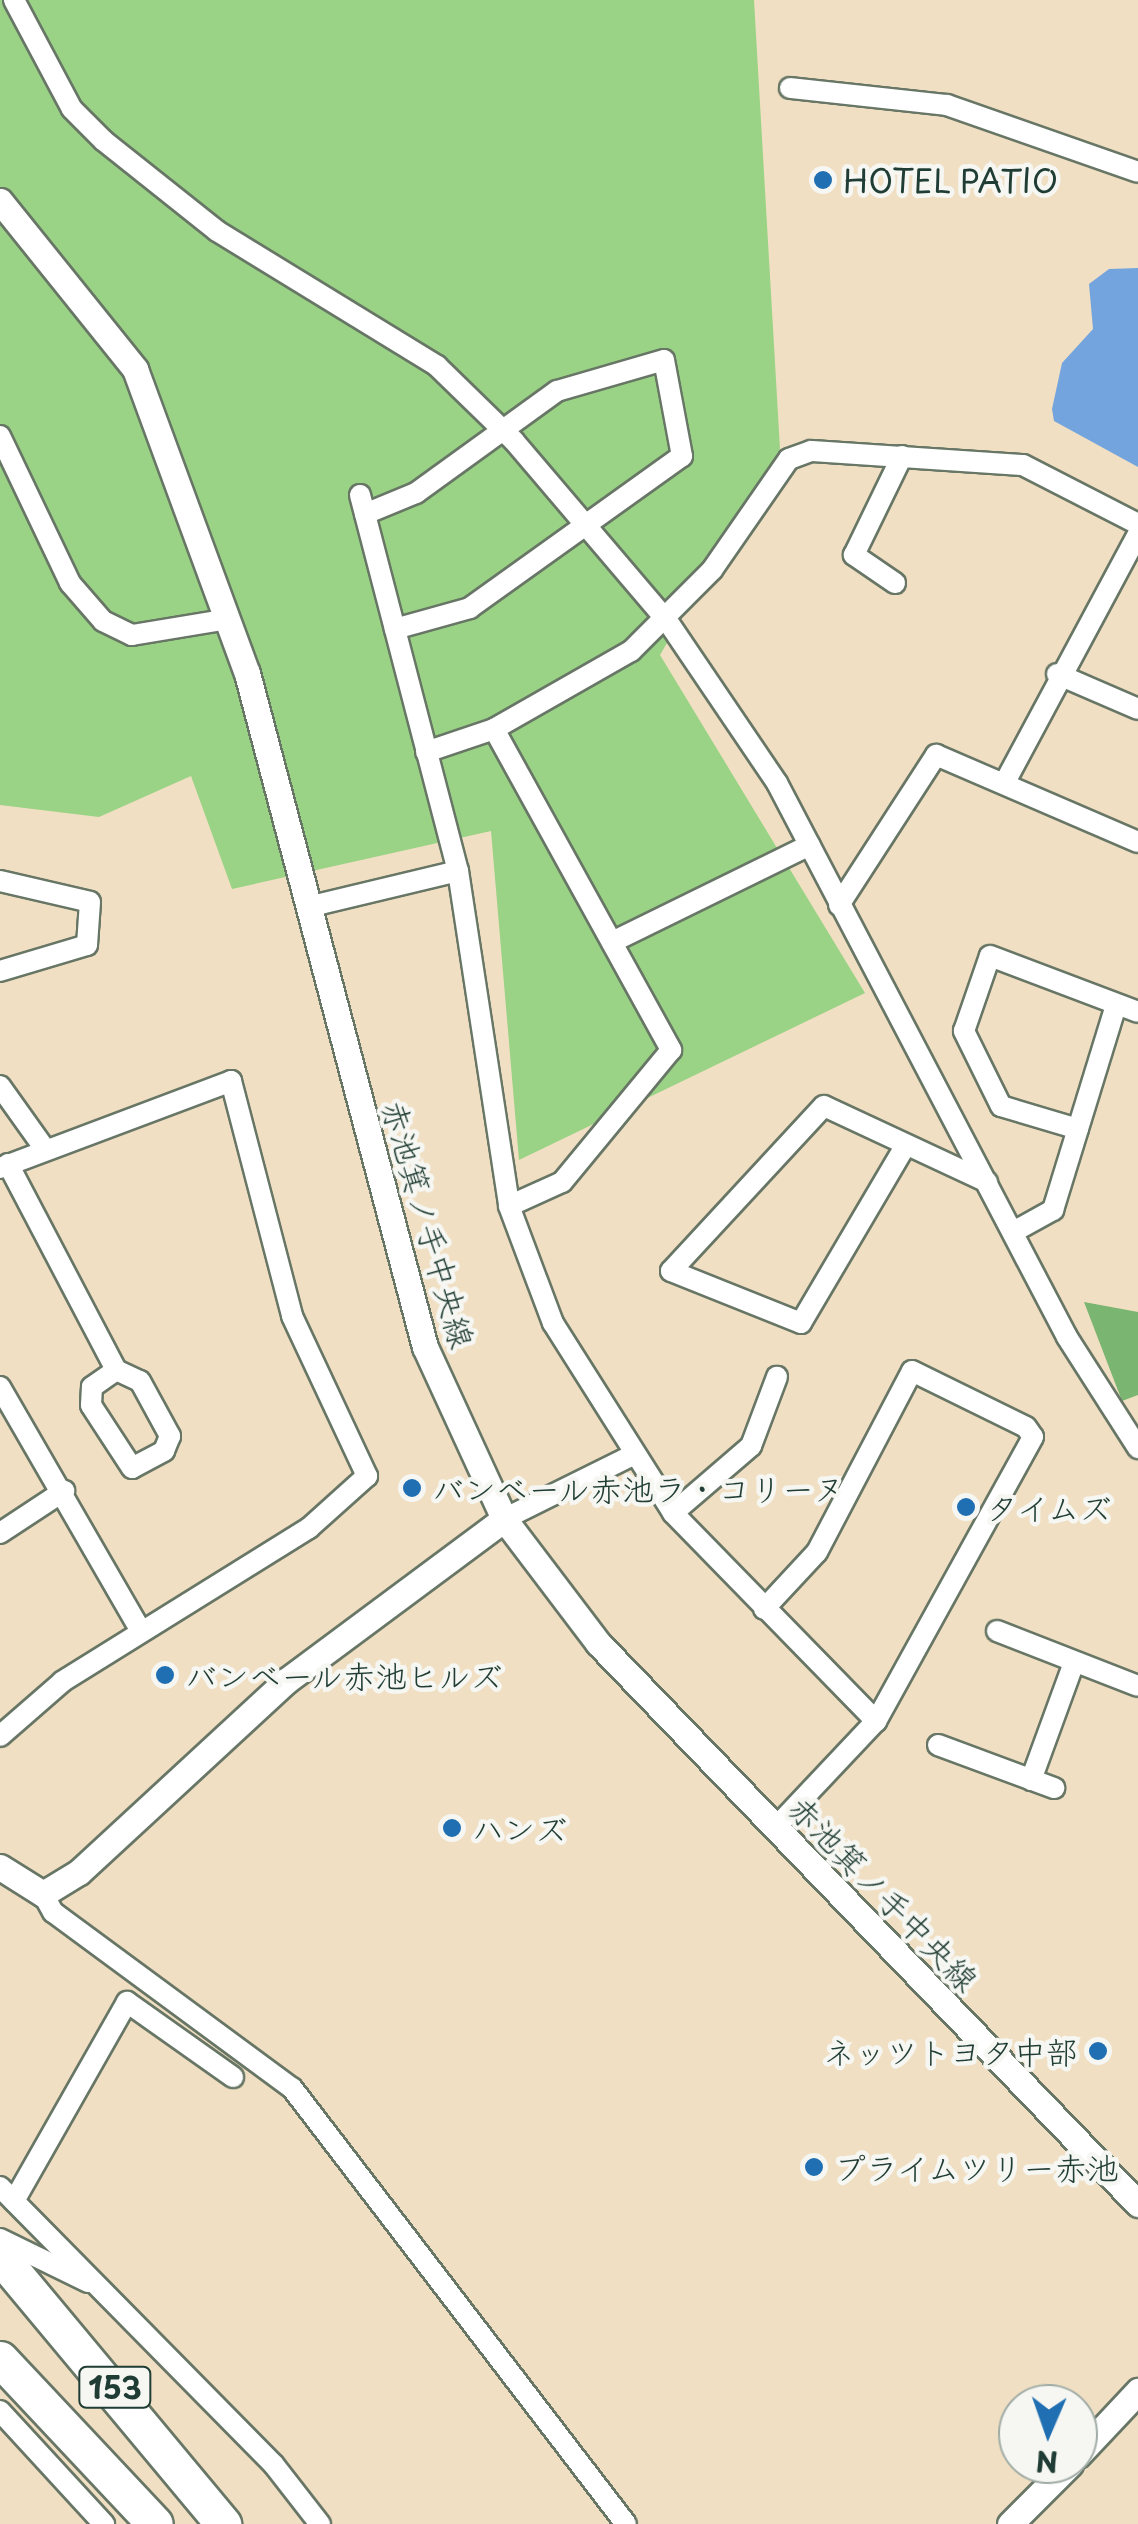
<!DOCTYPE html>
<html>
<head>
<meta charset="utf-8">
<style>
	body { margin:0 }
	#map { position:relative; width:1138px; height:2524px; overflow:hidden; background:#f0dfc2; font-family:"Playpen Sans","Klee One",sans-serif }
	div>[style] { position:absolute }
	.green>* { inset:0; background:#9ad385 }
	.forest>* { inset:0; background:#7bb572 }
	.water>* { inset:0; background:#74a4de }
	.roads { filter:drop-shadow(2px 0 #687666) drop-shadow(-2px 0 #687666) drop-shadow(0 2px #687666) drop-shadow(0 -2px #687666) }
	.minor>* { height:20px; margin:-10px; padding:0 10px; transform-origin:10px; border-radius:10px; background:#fff }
	.tertiary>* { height:25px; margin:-12.5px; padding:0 12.5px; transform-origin:12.5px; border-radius:12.5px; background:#fff }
	.trunk>* { height:35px; margin:-17.5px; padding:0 17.5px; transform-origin:17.5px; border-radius:17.5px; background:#fff }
	.dots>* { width:28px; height:28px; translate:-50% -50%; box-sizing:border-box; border:5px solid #f6f6f2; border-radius:50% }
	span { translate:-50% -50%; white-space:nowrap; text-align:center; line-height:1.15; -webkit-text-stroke:9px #f6f6f2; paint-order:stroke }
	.shield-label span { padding:2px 8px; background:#f6f6f2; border:2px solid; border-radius:8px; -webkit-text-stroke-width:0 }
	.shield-label { font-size:30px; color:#1f3d34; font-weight:700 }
	.poi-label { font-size:32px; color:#1f3d34 }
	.left { translate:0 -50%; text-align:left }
	.right { translate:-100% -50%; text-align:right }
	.street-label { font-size:32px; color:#1f3d34 }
	.north { position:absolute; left:998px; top:2384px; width:100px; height:100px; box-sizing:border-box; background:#f6f6f2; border:2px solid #a0aca6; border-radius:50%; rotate:182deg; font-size:28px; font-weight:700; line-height:40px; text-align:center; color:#1f3d34 }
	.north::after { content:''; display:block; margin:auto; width:35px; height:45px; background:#1f6fb2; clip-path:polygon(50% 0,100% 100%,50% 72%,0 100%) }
</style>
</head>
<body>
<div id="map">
	<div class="green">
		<div style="clip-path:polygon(0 0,754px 0,780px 449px,660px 655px,865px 993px,519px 1160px,491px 831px,232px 889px,191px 776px,99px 817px,0 805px)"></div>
	</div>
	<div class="forest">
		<div style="clip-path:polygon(1084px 1302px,1138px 1312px,1138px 1395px,1122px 1401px)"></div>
	</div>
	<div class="water">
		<div style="clip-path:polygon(1138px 268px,1138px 467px,1054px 421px,1052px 409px,1062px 363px,1093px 329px,1089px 284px,1109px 269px)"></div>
	</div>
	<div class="roads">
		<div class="minor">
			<div style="left:14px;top:0;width:123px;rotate:62deg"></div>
			<div style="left:72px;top:109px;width:45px;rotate:45deg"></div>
			<div style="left:104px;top:141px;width:144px;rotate:38.5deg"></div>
			<div style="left:217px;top:231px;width:258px;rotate:31.5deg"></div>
			<div style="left:437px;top:366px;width:107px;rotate:44.2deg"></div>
			<div style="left:514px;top:441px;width:238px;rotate:49.6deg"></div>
			<div style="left:668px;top:622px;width:194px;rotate:55.9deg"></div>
			<div style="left:777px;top:783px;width:625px;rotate:62.37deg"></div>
			<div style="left:1067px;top:1337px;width:132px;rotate:57.4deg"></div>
			<div style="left:790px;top:88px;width:158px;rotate:6.2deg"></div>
			<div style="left:947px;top:105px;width:202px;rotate:19.3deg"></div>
			<div style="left:0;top:436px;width:163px;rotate:64.5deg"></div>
			<div style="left:70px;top:583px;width:50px;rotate:49deg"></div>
			<div style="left:103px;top:621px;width:32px;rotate:26deg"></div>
			<div style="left:132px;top:635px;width:98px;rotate:-9.4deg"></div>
			<div style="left:360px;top:495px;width:389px;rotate:75.4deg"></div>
			<div style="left:365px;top:514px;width:55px;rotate:-22.4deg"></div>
			<div style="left:416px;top:493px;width:174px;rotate:-35.9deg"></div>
			<div style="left:557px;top:391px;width:111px;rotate:-16.2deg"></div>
			<div style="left:664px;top:360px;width:98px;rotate:79.4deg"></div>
			<div style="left:682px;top:456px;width:261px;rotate:144.4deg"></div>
			<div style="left:470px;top:608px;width:78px;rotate:164.4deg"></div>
			<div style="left:895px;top:583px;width:50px;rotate:-145.7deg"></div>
			<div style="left:854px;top:555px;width:110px;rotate:-64.1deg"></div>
			<div style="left:1057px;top:674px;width:88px;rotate:23.4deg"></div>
			<div style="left:494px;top:729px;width:367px;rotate:61.1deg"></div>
			<div style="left:671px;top:1050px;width:171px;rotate:129.5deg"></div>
			<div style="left:562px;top:1182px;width:58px;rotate:155.6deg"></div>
			<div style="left:426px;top:752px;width:72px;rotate:-18.7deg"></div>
			<div style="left:494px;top:729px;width:158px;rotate:-29.7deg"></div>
			<div style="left:631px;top:651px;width:115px;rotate:-45deg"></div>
			<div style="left:712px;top:570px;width:135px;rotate:-55.3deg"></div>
			<div style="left:789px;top:459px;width:23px;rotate:-20deg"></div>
			<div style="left:811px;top:451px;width:212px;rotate:3.8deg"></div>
			<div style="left:1023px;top:465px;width:129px;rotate:27.2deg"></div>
			<div style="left:1005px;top:782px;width:281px;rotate:-61.8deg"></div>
			<div style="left:0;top:881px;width:92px;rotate:13.1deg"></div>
			<div style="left:90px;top:902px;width:43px;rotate:94deg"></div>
			<div style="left:87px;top:945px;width:91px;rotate:163.4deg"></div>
			<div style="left:839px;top:905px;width:179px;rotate:-57.1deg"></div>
			<div style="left:936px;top:755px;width:220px;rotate:23.3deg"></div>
			<div style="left:308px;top:907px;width:154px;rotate:-13.5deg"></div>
			<div style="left:458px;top:871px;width:339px;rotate:81.3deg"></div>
			<div style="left:509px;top:1206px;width:125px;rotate:69.4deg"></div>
			<div style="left:553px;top:1323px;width:225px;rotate:57.7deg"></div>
			<div style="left:673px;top:1513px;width:291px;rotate:45.7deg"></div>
			<div style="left:876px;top:1721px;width:146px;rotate:133.3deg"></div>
			<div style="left:612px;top:942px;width:220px;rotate:-26.1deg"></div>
			<div style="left:0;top:1086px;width:77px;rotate:54.5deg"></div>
			<div style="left:1078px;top:1129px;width:80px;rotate:-163.4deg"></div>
			<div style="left:1001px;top:1106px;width:84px;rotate:-116.3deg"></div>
			<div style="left:964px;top:1031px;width:79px;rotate:-70.9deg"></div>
			<div style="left:990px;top:956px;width:158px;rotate:20.7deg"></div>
			<div style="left:904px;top:1148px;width:203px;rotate:120.5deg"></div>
			<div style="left:801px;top:1323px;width:140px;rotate:-158.2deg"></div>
			<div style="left:671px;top:1271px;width:225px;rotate:-47.2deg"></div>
			<div style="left:824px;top:1106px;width:180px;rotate:25deg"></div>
			<div style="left:8px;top:1164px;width:233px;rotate:62.3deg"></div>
			<div style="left:116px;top:1370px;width:26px;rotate:25deg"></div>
			<div style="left:140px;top:1381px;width:63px;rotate:61.4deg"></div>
			<div style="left:170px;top:1436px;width:16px;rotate:112deg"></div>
			<div style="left:164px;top:1451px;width:36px;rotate:152deg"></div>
			<div style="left:132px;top:1468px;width:75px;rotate:-123.1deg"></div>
			<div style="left:91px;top:1405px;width:18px;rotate:-87deg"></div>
			<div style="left:92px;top:1387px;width:29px;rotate:-35deg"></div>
			<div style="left:0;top:1168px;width:247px;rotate:-20.6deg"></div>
			<div style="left:231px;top:1081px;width:243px;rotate:75.4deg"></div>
			<div style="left:292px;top:1316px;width:177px;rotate:64.9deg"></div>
			<div style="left:367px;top:1476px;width:78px;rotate:138.1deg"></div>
			<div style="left:309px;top:1528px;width:291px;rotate:148.1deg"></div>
			<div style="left:62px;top:1682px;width:82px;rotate:138.9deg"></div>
			<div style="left:1013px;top:1232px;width:46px;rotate:-28.8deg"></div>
			<div style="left:1053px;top:1210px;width:210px;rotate:-72.9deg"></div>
			<div style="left:0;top:1387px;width:282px;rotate:60deg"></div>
			<div style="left:673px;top:1513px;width:103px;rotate:-40.7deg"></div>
			<div style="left:751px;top:1446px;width:74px;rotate:-69.4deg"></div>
			<div style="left:504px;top:1519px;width:142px;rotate:-26.4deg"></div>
			<div style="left:0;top:1533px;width:77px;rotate:-33.3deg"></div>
			<div style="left:764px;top:1609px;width:78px;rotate:-47.1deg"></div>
			<div style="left:817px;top:1552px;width:204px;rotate:-62.3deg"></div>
			<div style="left:912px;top:1371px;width:127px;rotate:26.2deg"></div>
			<div style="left:1026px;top:1427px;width:12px;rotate:55deg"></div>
			<div style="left:1033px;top:1437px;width:325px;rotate:118.9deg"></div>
			<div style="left:997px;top:1631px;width:151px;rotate:21.3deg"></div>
			<div style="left:938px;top:1745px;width:124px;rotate:20.3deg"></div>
			<div style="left:1031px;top:1780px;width:122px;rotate:-69.9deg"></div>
			<div style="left:43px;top:1894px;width:21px;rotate:61deg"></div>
			<div style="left:53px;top:1912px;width:297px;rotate:36.4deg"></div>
			<div style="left:292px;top:2088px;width:549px;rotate:52.55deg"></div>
			<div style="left:0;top:2187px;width:390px;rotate:45.4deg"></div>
			<div style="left:274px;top:2465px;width:75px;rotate:52.1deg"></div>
			<div style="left:14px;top:2201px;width:229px;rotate:-60.4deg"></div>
			<div style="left:127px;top:2002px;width:130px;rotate:35.3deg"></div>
			<div style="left:0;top:2239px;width:98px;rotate:26deg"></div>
			<div style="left:0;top:2411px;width:154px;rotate:47.4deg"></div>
		</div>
		<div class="tertiary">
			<div style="left:0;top:201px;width:216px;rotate:51.2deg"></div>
			<div style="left:135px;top:369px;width:324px;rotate:69.8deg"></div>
			<div style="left:247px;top:673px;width:697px;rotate:75.21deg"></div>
			<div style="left:425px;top:1347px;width:189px;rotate:65.3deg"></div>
			<div style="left:504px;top:1519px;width:156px;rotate:52.8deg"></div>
			<div style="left:598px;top:1643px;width:779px;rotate:46.09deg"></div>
			<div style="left:0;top:1867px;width:51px;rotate:32.1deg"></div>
			<div style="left:43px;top:1894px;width:42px;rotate:-31.4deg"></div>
			<div style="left:79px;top:1872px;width:282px;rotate:-42.7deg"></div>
			<div style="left:286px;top:1681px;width:272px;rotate:-36.6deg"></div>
			<div style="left:1078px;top:2455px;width:88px;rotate:-46.8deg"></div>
			<div style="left:1010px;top:2524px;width:85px;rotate:-45deg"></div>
		</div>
		<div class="trunk">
			<div style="left:0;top:2256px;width:349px;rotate:50.2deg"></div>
			<div style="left:0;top:2359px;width:226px;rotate:46.8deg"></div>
		</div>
	</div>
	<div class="dots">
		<div style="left:823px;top:180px;background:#1f6fb2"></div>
		<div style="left:412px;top:1488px;background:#1f6fb2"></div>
		<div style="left:966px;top:1507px;background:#1f6fb2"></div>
		<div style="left:165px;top:1675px;background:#1f6fb2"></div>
		<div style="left:452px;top:1828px;background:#1f6fb2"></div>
		<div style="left:1098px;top:2051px;background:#1f6fb2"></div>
		<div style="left:814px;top:2167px;background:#1f6fb2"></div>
	</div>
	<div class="shield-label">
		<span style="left:115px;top:2387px">153</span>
	</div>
	<div class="poi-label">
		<span class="left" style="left:843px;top:180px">HOTEL PATIO</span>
		<span class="left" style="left:432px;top:1488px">バンベール赤池ラ・コリーヌ</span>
		<span class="left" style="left:986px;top:1507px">タイムズ</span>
		<span class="left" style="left:185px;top:1675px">バンベール赤池ヒルズ</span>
		<span class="left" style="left:472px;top:1828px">ハンズ</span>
		<span class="right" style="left:1078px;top:2051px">ネッツトヨタ中部</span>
		<span class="left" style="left:834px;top:2167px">プライムツリー赤池</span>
	</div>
	<div class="street-label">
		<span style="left:429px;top:1224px;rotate:74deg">赤池箕ノ手中央線</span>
		<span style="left:884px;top:1893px;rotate:46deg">赤池箕ノ手中央線</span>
	</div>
	<div class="north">N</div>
</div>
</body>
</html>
